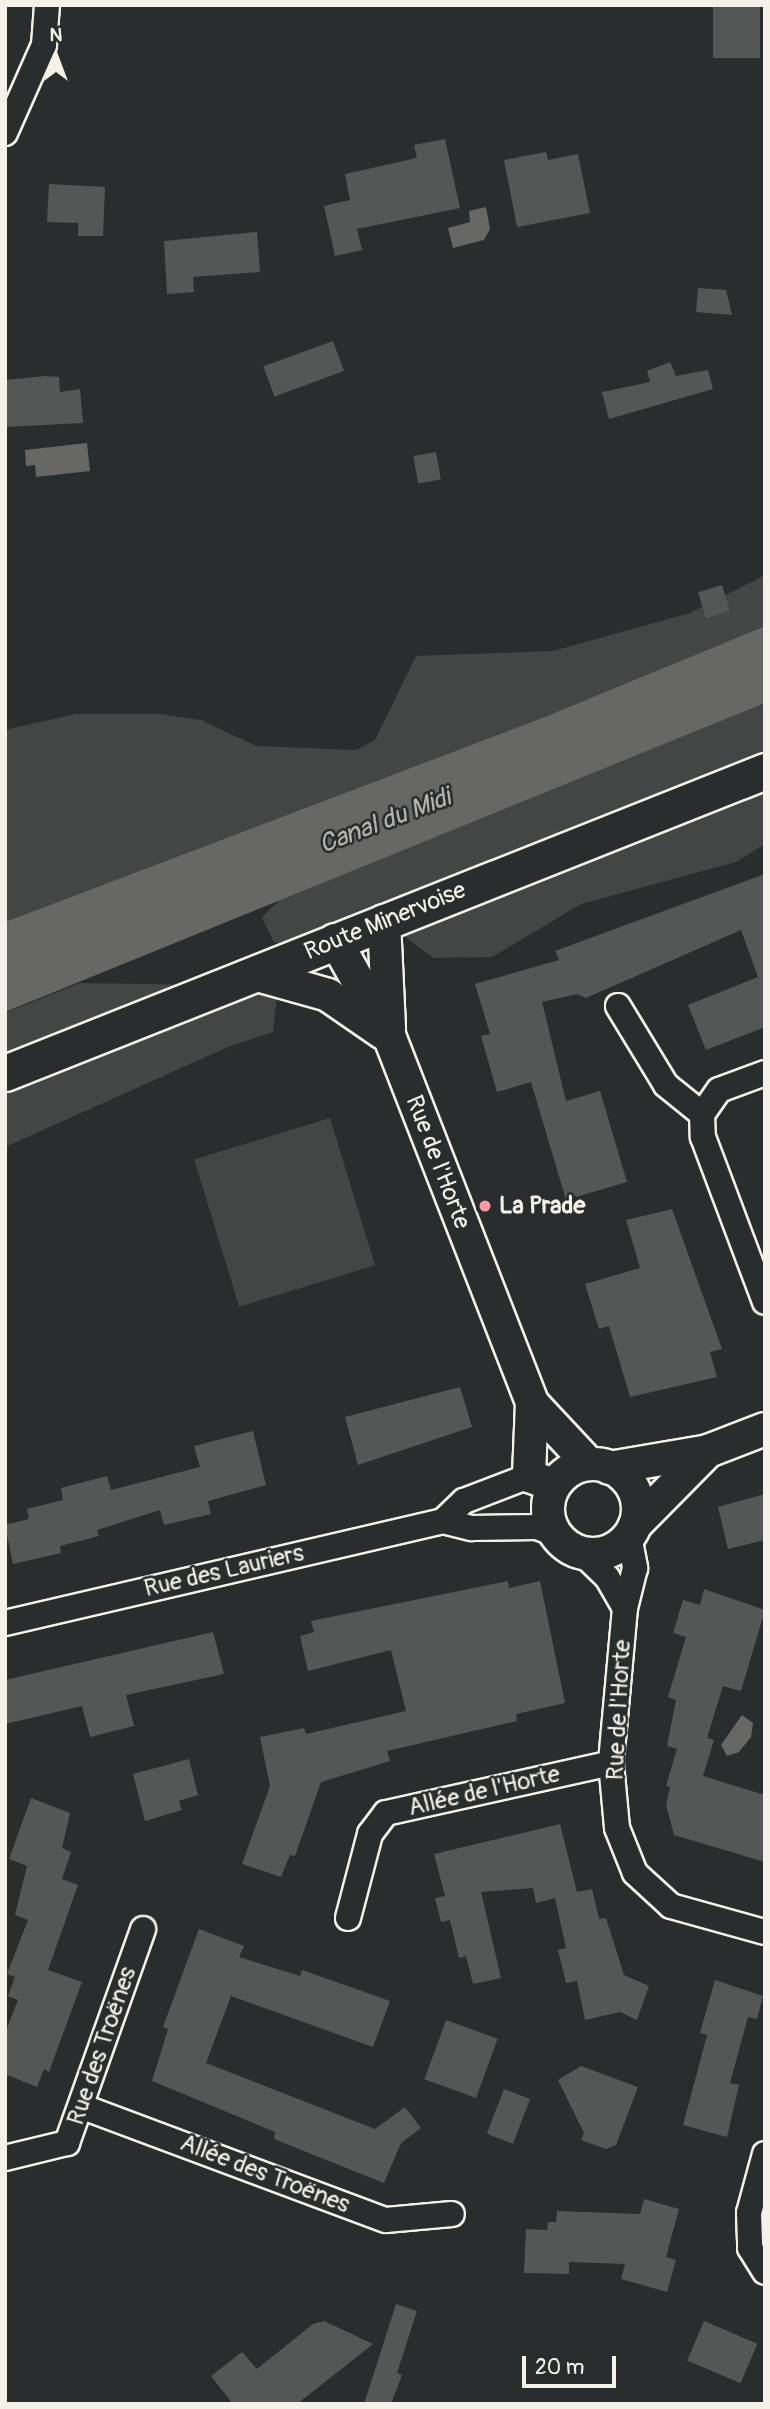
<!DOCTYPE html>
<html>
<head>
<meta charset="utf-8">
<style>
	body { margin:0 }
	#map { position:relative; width:770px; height:2409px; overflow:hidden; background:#2a2d2e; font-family:Pangolin,sans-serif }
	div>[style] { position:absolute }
	.green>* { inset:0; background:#444645; transform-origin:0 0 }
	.water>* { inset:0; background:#676866 }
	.building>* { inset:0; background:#555756; transform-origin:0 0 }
	.roads { filter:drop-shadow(2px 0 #f4f1e8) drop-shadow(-2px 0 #f4f1e8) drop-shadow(0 2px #f4f1e8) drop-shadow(0 -2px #f4f1e8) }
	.minor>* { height:24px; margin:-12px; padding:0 12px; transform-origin:12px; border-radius:12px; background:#2a2d2e }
	.tertiary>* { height:32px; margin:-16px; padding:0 16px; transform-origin:16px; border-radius:16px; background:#2a2d2e }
	.tertiary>.ring { margin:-16px; padding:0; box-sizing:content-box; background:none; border:32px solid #2a2d2e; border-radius:50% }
	.secondary>* { height:35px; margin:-17.5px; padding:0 17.5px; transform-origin:17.5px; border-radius:17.5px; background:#2a2d2e }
	.dots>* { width:19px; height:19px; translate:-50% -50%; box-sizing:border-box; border:4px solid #2a2d2e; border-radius:50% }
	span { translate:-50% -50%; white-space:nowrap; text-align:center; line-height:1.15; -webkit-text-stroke:5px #2a2d2e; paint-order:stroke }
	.street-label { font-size:24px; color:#f4f1e8 }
	.poi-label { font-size:24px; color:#f4f1e8; font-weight:700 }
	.left { translate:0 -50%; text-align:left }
	.water-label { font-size:26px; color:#b5b3ae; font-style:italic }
	.frame { position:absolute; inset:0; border:7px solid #f4f1e8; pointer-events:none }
	.north { position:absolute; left:21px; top:21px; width:70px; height:70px; -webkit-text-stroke:5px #2a2d2e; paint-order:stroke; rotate:0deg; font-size:19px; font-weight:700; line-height:28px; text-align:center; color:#f4f1e8 }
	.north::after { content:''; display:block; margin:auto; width:24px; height:32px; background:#f4f1e8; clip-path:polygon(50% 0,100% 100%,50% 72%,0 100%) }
	.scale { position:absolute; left:522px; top:2356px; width:94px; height:32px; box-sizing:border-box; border:4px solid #f4f1e8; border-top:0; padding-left:9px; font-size:21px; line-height:24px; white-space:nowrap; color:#f4f1e8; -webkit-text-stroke:5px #2a2d2e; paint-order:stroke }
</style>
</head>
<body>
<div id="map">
	<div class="green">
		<div style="clip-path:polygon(765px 575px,765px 626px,542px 718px,5px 922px,5px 732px,9px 729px,76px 714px,160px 714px,201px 720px,256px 746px,356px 750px,375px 740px,416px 656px,553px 651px,690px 613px)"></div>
		<div style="clip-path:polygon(765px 703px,765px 844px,736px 862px,581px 904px,492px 957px,433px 958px,403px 935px,322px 965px,273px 941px,262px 917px,281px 899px)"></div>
		<div style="clip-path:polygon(80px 983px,278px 986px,273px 1032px,228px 1047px,5px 1147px,5px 1013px)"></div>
		<div style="left:330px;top:1118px;width:154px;height:142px;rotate:73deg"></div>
	</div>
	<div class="water">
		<div style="clip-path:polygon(486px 207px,490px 229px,484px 240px,453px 248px,448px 228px,470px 222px,469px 211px)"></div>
		<div style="clip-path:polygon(87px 443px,90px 471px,36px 477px,35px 465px,26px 466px,25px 450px)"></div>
		<div style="clip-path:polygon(765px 626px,765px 703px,5px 1012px,5px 922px,542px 718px)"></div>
		<div style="clip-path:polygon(742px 1715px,753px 1723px,751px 1737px,739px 1752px,727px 1756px,721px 1745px)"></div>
	</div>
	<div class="building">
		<div style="left:713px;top:5px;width:47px;height:53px"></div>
		<div style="clip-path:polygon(445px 139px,460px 208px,357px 229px,362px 250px,335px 256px,324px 206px,350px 200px,345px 174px,417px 158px,414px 145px)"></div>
		<div style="clip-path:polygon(546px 152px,548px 160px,578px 154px,590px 213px,517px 227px,504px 160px)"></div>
		<div style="clip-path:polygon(49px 184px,105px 187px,103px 236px,78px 236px,78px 223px,47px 222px)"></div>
		<div style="clip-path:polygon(257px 232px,260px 272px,193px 277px,194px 292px,167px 294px,164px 241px)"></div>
		<div style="clip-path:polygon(698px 288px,726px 290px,732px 315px,696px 312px)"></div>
		<div style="left:333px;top:341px;width:32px;height:74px;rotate:70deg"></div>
		<div style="clip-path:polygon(670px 362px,676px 376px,708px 370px,713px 389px,609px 419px,602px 392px,650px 382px,647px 371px)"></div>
		<div style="clip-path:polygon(45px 376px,59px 377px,60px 392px,80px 389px,83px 423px,5px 427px,5px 380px)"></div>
		<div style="left:436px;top:452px;width:28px;height:23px;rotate:80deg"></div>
		<div style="left:722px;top:585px;width:27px;height:25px;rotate:73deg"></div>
		<div style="clip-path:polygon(765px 874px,765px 1027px,706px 1050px,688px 1005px,758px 977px,741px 930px,586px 998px,577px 994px,542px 1002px,566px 1101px,600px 1091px,627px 1182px,566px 1200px,531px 1082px,497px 1092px,481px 1036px,490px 1034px,475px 984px,559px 960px,555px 951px)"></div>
		<div style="clip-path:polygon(672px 1209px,722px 1349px,710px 1352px,717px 1377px,630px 1397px,609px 1326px,599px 1329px,585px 1284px,640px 1268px,626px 1220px)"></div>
		<div style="clip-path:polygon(460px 1387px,472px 1427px,358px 1465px,345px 1417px)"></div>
		<div style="clip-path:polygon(253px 1431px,266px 1485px,208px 1501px,211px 1514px,164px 1525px,160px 1510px,97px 1530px,99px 1536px,60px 1546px,61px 1553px,13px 1564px,5px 1525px,29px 1519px,27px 1509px,63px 1500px,61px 1488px,107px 1476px,111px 1490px,200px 1467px,194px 1446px)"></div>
		<div style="clip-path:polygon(765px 1494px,765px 1540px,728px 1549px,718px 1507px)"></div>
		<div style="clip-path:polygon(508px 1581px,509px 1588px,540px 1581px,565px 1703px,516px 1714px,517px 1721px,387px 1751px,390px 1761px,321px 1782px,295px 1856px,290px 1855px,281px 1877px,242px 1864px,270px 1786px,260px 1737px,304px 1728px,306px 1734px,406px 1711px,391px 1650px,308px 1671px,300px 1636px,314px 1632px,311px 1621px)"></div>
		<div style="clip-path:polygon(704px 1589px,765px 1610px,741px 1691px,723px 1686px,707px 1738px,714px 1740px,703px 1776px,765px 1795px,765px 1862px,674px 1835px,666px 1805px,670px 1787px,666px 1786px,677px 1749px,667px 1746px,676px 1700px,668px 1697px,686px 1637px,673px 1633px,683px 1600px,700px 1605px)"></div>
		<div style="clip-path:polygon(213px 1632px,224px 1674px,126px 1695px,134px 1726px,90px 1737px,82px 1706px,5px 1724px,5px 1680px)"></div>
		<div style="clip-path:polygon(189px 1759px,198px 1795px,179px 1801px,182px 1810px,145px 1821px,133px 1774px)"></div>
		<div style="clip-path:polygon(31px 1798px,70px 1813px,62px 1848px,71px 1852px,62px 1879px,78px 1885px,48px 1970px,82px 1982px,49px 2072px,44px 2069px,37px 2087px,5px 2074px,5px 2033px,18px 2000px,8px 1996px,15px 1977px,7px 1974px,28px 1920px,15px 1915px,27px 1866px,9px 1859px)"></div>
		<div style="clip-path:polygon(560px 1824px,577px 1892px,592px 1889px,599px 1919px,606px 1918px,624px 1975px,649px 1986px,637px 2020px,620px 2012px,585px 2020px,577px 1981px,566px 1983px,558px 1950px,566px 1948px,555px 1898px,536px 1903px,533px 1888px,481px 1892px,501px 1978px,473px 1984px,466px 1956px,459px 1958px,450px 1920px,441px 1922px,435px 1898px,445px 1896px,434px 1854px)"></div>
		<div style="clip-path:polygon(199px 1929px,244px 1946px,239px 1957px,300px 1976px,302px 1970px,390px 2001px,373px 2047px,231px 1996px,206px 2063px,375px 2129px,405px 2107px,421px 2128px,401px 2143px,384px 2183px,274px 2139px,275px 2132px,152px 2081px,168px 2029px,163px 2027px)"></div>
		<div style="clip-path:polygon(715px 1980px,763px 1996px,757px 2019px,748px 2017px,730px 2083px,739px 2085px,727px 2137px,683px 2125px,707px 2035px,700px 2033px)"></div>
		<div style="left:446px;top:2020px;width:55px;height:63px;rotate:20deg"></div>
		<div style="clip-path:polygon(581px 2066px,638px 2087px,616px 2145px,606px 2149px,581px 2140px,584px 2133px,558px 2080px)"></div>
		<div style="left:504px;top:2089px;width:28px;height:48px;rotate:21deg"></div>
		<div style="clip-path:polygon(644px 2199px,679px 2209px,666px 2257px,676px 2260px,667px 2292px,621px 2279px,625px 2264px,569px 2262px,569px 2274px,524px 2273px,526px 2229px,547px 2230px,548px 2222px,556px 2222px,557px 2211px,640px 2214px)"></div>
		<div style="clip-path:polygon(396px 2304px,417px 2311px,397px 2373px,402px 2375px,391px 2404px,364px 2404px)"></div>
		<div style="clip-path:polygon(324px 2321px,373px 2344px,297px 2404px,233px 2404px,211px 2376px,242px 2352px,257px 2369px,313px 2324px)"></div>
		<div style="left:704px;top:2321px;width:58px;height:43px;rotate:23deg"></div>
	</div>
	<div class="roads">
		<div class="minor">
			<div style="left:5px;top:133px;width:96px;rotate:-66.1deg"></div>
			<div style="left:44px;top:45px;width:40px;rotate:-85.7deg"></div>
			<div style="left:618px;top:1006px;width:92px;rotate:58.7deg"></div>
			<div style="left:666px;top:1085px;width:46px;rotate:38.9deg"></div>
			<div style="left:765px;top:1073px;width:49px;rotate:159.7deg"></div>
			<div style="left:719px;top:1090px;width:29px;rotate:125deg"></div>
			<div style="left:702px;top:1114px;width:23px;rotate:88deg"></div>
			<div style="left:703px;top:1137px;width:176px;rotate:69.4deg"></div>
			<div style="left:443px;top:1521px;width:29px;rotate:-44deg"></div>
			<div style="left:464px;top:1501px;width:70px;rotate:-21deg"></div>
			<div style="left:629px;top:1536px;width:33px;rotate:79deg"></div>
			<div style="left:635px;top:1568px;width:41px;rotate:104deg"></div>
			<div style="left:625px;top:1608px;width:156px;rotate:95.2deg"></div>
			<div style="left:611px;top:1763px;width:65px;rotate:84.7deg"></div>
			<div style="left:617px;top:1828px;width:48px;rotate:68.2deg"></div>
			<div style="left:635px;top:1873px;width:49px;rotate:42.5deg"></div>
			<div style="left:671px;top:1906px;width:98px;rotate:15.5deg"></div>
			<div style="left:582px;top:1553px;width:35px;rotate:44deg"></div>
			<div style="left:607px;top:1577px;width:36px;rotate:60deg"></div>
			<div style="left:5px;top:1623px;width:450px;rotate:-13.1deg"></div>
			<div style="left:443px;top:1521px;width:30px;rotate:14deg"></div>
			<div style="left:472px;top:1528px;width:65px;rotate:-0.9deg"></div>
			<div style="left:537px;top:1527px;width:19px;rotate:21deg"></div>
			<div style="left:348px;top:1918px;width:87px;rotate:-75.3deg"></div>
			<div style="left:370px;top:1834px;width:26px;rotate:-53deg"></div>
			<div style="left:386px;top:1813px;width:230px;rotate:-12.5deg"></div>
			<div style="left:83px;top:2107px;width:323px;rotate:20.5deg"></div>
			<div style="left:386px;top:2220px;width:66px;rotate:-5.2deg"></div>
			<div style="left:765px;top:2154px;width:61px;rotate:105.2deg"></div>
			<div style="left:749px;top:2213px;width:35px;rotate:88deg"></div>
			<div style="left:750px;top:2248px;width:28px;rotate:58deg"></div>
			<div style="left:5px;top:2158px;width:64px;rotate:-13.6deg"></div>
			<div style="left:67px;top:2143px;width:227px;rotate:-70.4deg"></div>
		</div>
		<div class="tertiary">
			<div style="left:384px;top:921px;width:108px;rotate:87.3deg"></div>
			<div style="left:335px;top:940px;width:112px;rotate:60.7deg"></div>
			<div style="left:390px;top:1038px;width:392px;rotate:68.7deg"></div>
			<div style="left:532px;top:1403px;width:83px;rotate:46.9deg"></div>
			<div style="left:254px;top:974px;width:77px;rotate:15.8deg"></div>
			<div style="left:328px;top:995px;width:67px;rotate:34.6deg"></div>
			<div style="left:532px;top:1403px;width:73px;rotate:92.4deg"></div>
			<div style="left:529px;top:1476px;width:27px;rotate:20deg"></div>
			<div class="ring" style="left:548px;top:1464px;width:58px;height:58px"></div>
			<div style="left:609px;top:1468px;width:100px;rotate:-9.7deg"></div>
			<div style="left:708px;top:1451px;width:61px;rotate:-21.1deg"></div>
			<div style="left:635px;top:1525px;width:104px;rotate:-45.4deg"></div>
		</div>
		<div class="secondary">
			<div style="left:5px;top:1073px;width:818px;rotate:-21.67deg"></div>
		</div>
	</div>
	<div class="dots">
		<div style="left:485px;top:1206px;background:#ff9aa2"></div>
	</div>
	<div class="street-label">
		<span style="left:385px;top:921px;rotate:-22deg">Route Minervoise</span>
		<span style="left:438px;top:1162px;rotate:69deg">Rue de l'Horte</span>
		<span style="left:224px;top:1571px;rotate:-13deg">Rue des Lauriers</span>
		<span style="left:619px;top:1710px;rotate:-87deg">Rue de l'Horte</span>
		<span style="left:484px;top:1791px;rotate:-13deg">Allée de l'Horte</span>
		<span style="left:102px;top:2046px;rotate:-71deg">Rue des Troënes</span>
		<span style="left:265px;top:2174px;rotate:21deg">Allée des Troënes</span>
	</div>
	<div class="poi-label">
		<span class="left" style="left:499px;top:1206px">La Prade</span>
	</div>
	<div class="water-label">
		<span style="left:385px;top:822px;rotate:-21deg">Canal du Midi</span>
	</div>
	<div class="frame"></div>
	<div class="north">N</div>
	<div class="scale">20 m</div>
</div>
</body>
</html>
